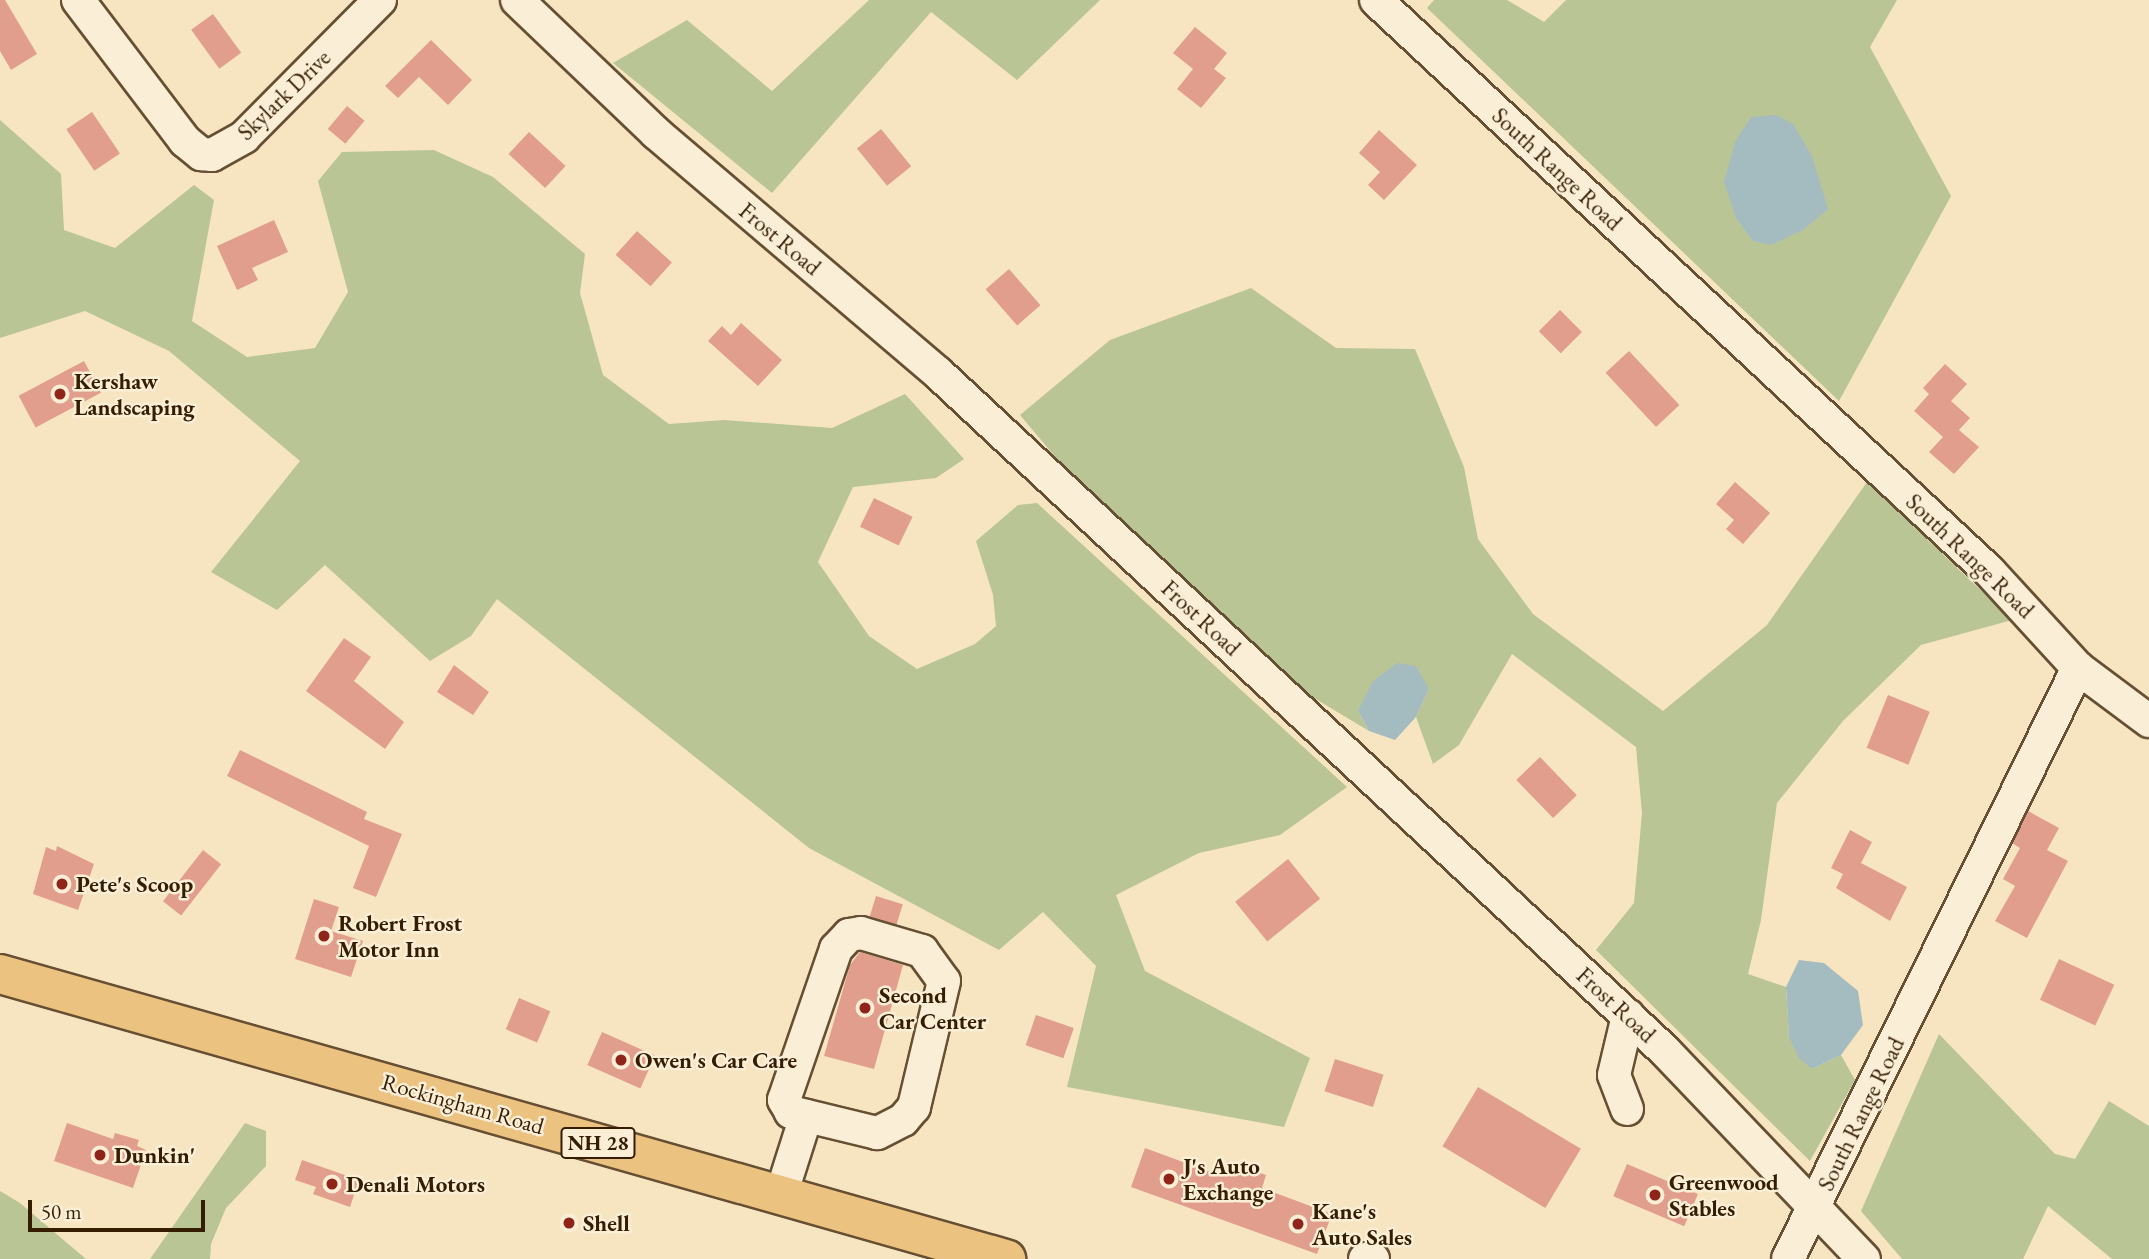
<!DOCTYPE html>
<html>
<head>
<meta charset="utf-8">
<style>
	body { margin:0 }
	#map { position:relative; width:2149px; height:1259px; overflow:hidden; background:#f7e5c1; font-family:"EB Garamond",serif }
	div>[style] { position:absolute }
	.green>* { inset:0; background:#bac595 }
	.water>* { inset:0; background:#a4bcbf }
	.building>* { inset:0; background:#e19e8c; transform-origin:0 0 }
	.roads { filter:drop-shadow(2px 0 #664f32) drop-shadow(-2px 0 #664f32) drop-shadow(0 2px #664f32) drop-shadow(0 -2px #664f32) }
	.minor>* { height:32px; margin:-16px; padding:0 16px; transform-origin:16px; border-radius:16px; background:#faeed7 }
	.major>* { height:38px; margin:-19px; padding:0 19px; transform-origin:19px; border-radius:19px; background:#ecc280 }
	.dots>* { width:19px; height:19px; translate:-50% -50%; box-sizing:border-box; border:4px solid #faeed7; border-radius:50% }
	span { translate:-50% -50%; white-space:nowrap; text-align:center; line-height:1.15; -webkit-text-stroke:5px #faeed7; paint-order:stroke }
	.shield-label span { padding:2px 5px; background:#faeed7; border:2px solid; border-radius:5px; -webkit-text-stroke-width:0 }
	.shield-label { font-size:21px; color:#351d02; font-weight:700 }
	.street-label { font-size:23px; color:#351d02 }
	.poi-label { font-size:23px; color:#351d02; font-weight:700 }
	.left { translate:0 -50%; text-align:left }
	.scale { position:absolute; left:28px; top:1200px; width:177px; height:32px; box-sizing:border-box; border:4px solid #351d02; border-top:0; padding-left:9px; font-size:21px; line-height:24px; white-space:nowrap; color:#351d02; -webkit-text-stroke:5px #faeed7; paint-order:stroke }
</style>
</head>
<body>
<div id="map">
	<div class="green">
		<div style="clip-path:polygon(869px 0,1100px 0,1017px 80px,931px 12px,772px 193px,613px 63px,687px 20px,772px 91px)"></div>
		<div style="clip-path:polygon(1434px 0,1507px 0,1544px 22px,1566px 0,1897px 0,1870px 47px,1951px 196px,1839px 401px,1427px 8px)"></div>
		<div style="clip-path:polygon(0 120px,61px 174px,64px 230px,115px 248px,194px 185px,214px 200px,192px 321px,247px 357px,315px 348px,348px 292px,318px 181px,342px 152px,434px 150px,493px 177px,585px 254px,580px 293px,603px 375px,669px 424px,724px 420px,832px 428px,905px 394px,964px 459px,936px 478px,853px 487px,818px 562px,869px 636px,917px 669px,975px 644px,996px 626px,993px 595px,976px 541px,1018px 505px,1037px 503px,1347px 787px,1280px 835px,1199px 853px,1116px 895px,1145px 971px,1310px 1058px,1284px 1127px,1067px 1087px,1096px 966px,1043px 912px,999px 950px,809px 848px,497px 599px,471px 636px,430px 661px,325px 565px,277px 610px,211px 572px,300px 461px,169px 351px,85px 311px,0 338px)"></div>
		<div style="clip-path:polygon(1251px 288px,1336px 348px,1415px 349px,1464px 467px,1478px 539px,1533px 614px,1663px 711px,1767px 625px,1867px 482px,2012px 620px,1921px 645px,1843px 721px,1777px 803px,1761px 920px,1748px 974px,1786px 987px,1789px 1037px,1812px 1069px,1841px 1055px,1855px 1080px,1810px 1161px,1596px 950px,1634px 903px,1642px 813px,1636px 747px,1512px 654px,1459px 745px,1433px 764px,1416px 717px,1429px 689px,1358px 711px,1369px 731px,1279px 677px,1079px 485px,1020px 415px,1110px 340px)"></div>
		<div style="clip-path:polygon(1939px 1034px,2055px 1154px,2075px 1159px,2109px 1101px,2149px 1126px,2149px 1259px,2112px 1259px,2048px 1206px,2023px 1259px,1902px 1259px,1861px 1211px)"></div>
		<div style="clip-path:polygon(245px 1123px,266px 1131px,266px 1166px,226px 1208px,211px 1244px,210px 1259px,150px 1259px)"></div>
		<div style="clip-path:polygon(0 1191px,20px 1203px,86px 1259px,0 1259px)"></div>
	</div>
	<div class="water">
		<div style="clip-path:polygon(1776px 115px,1793px 124px,1812px 156px,1828px 209px,1803px 230px,1771px 245px,1753px 241px,1736px 218px,1724px 182px,1735px 142px,1751px 117px)"></div>
		<div style="clip-path:polygon(1397px 663px,1416px 666px,1429px 689px,1416px 717px,1395px 740px,1369px 731px,1358px 711px,1373px 681px)"></div>
		<div style="clip-path:polygon(1799px 960px,1824px 963px,1858px 991px,1863px 1025px,1841px 1055px,1812px 1069px,1799px 1058px,1789px 1037px,1786px 987px)"></div>
	</div>
	<div class="building">
		<div style="clip-path:polygon(0 0,5px 0,37px 54px,11px 70px,0 51px)"></div>
		<div style="left:213px;top:14px;width:48px;height:27px;rotate:54deg"></div>
		<div style="clip-path:polygon(1195px 27px,1227px 53px,1214px 69px,1226px 78px,1201px 108px,1177px 89px,1193px 69px,1173px 53px)"></div>
		<div style="clip-path:polygon(431px 40px,472px 80px,448px 105px,419px 77px,398px 98px,385px 86px)"></div>
		<div style="left:347px;top:106px;width:23px;height:30px;rotate:40deg"></div>
		<div style="left:92px;top:112px;width:50px;height:31px;rotate:56deg"></div>
		<div style="left:881px;top:129px;width:48px;height:31px;rotate:51deg"></div>
		<div style="clip-path:polygon(1379px 130px,1417px 165px,1384px 200px,1368px 185px,1380px 172px,1359px 153px)"></div>
		<div style="left:529px;top:132px;width:50px;height:30px;rotate:43deg"></div>
		<div style="clip-path:polygon(274px 220px,288px 252px,252px 268px,258px 280px,237px 290px,217px 246px)"></div>
		<div style="left:637px;top:231px;width:47px;height:32px;rotate:42deg"></div>
		<div style="left:1009px;top:269px;width:48px;height:31px;rotate:49deg"></div>
		<div style="left:1560px;top:310px;width:31px;height:30px;rotate:45deg"></div>
		<div style="clip-path:polygon(741px 323px,782px 360px,758px 386px,708px 341px,722px 326px,731px 335px)"></div>
		<div style="left:1629px;top:351px;width:74px;height:32px;rotate:47deg"></div>
		<div style="left:84px;top:361px;width:36px;height:74px;rotate:62deg"></div>
		<div style="clip-path:polygon(1945px 364px,1967px 384px,1951px 401px,1970px 418px,1959px 430px,1979px 447px,1954px 474px,1929px 452px,1943px 437px,1914px 411px,1929px 394px,1923px 388px)"></div>
		<div style="clip-path:polygon(1735px 482px,1770px 513px,1743px 544px,1726px 529px,1734px 520px,1716px 504px)"></div>
		<div style="left:874px;top:498px;width:43px;height:32px;rotate:26deg"></div>
		<div style="clip-path:polygon(344px 638px,371px 657px,354px 681px,404px 722px,385px 749px,306px 691px)"></div>
		<div style="clip-path:polygon(454px 665px,489px 692px,473px 715px,437px 692px)"></div>
		<div style="left:1888px;top:695px;width:45px;height:57px;rotate:22deg"></div>
		<div style="clip-path:polygon(240px 750px,367px 812px,364px 819px,402px 834px,376px 897px,353px 888px,369px 846px,227px 776px)"></div>
		<div style="left:1540px;top:757px;width:53px;height:33px;rotate:46deg"></div>
		<div style="clip-path:polygon(2028px 811px,2059px 828px,2047px 850px,2068px 861px,2027px 938px,1995px 921px,2015px 886px,2003px 879px,2020px 848px,2012px 843px)"></div>
		<div style="clip-path:polygon(1850px 830px,1872px 842px,1861px 863px,1907px 887px,1890px 921px,1836px 888px,1843px 874px,1831px 868px)"></div>
		<div style="clip-path:polygon(57px 846px,94px 864px,78px 910px,33px 894px,46px 847px,56px 851px)"></div>
		<div style="left:203px;top:850px;width:23px;height:65px;rotate:38deg"></div>
		<div style="left:1288px;top:859px;width:51px;height:68px;rotate:51deg"></div>
		<div style="left:876px;top:896px;width:28px;height:22px;rotate:17deg"></div>
		<div style="clip-path:polygon(314px 899px,339px 907px,331px 931px,363px 941px,351px 977px,295px 959px)"></div>
		<div style="clip-path:polygon(860px 952px,903px 965px,874px 1069px,824px 1056px,850px 965px)"></div>
		<div style="left:2059px;top:959px;width:61px;height:45px;rotate:25deg"></div>
		<div style="left:519px;top:998px;width:34px;height:34px;rotate:23deg"></div>
		<div style="left:1036px;top:1015px;width:40px;height:32px;rotate:19deg"></div>
		<div style="left:602px;top:1032px;width:58px;height:36px;rotate:24deg"></div>
		<div style="left:1335px;top:1059px;width:51px;height:34px;rotate:18deg"></div>
		<div style="left:1478px;top:1087px;width:120px;height:69px;rotate:31deg"></div>
		<div style="clip-path:polygon(67px 1123px,113px 1139px,115px 1133px,139px 1140px,137px 1146px,146px 1150px,133px 1188px,54px 1161px)"></div>
		<div style="clip-path:polygon(1145px 1148px,1221px 1176px,1227px 1161px,1266px 1175px,1262px 1188px,1332px 1214px,1317px 1254px,1131px 1187px)"></div>
		<div style="clip-path:polygon(302px 1160px,359px 1180px,350px 1207px,313px 1194px,316px 1187px,295px 1180px)"></div>
		<div style="left:1627px;top:1164px;width:77px;height:35px;rotate:23deg"></div>
	</div>
	<div class="roads">
		<div class="minor">
			<div style="left:78px;top:0;width:177px;rotate:52.8deg"></div>
			<div style="left:185px;top:141px;width:21px;rotate:39deg"></div>
			<div style="left:201px;top:154px;width:11px;rotate:5deg"></div>
			<div style="left:212px;top:155px;width:37px;rotate:-29deg"></div>
			<div style="left:244px;top:137px;width:193px;rotate:-45.2deg"></div>
			<div style="left:517px;top:0;width:192px;rotate:43.7deg"></div>
			<div style="left:656px;top:133px;width:370px;rotate:40.4deg"></div>
			<div style="left:938px;top:373px;width:994px;rotate:43deg"></div>
			<div style="left:1665px;top:1051px;width:288px;rotate:46.3deg"></div>
			<div style="left:1376px;top:0;width:839px;rotate:42.97deg"></div>
			<div style="left:1990px;top:572px;width:130px;rotate:47.5deg"></div>
			<div style="left:2078px;top:668px;width:658px;rotate:116.14deg"></div>
			<div style="left:2078px;top:668px;width:89px;rotate:36.7deg"></div>
			<div style="left:861px;top:933px;width:64px;rotate:16.4deg"></div>
			<div style="left:922px;top:951px;width:37px;rotate:54deg"></div>
			<div style="left:944px;top:981px;width:130px;rotate:103.4deg"></div>
			<div style="left:914px;top:1107px;width:17px;rotate:130deg"></div>
			<div style="left:903px;top:1120px;width:29px;rotate:153deg"></div>
			<div style="left:877px;top:1133px;width:89px;rotate:-166.3deg"></div>
			<div style="left:791px;top:1112px;width:14px;rotate:-120deg"></div>
			<div style="left:784px;top:1100px;width:160px;rotate:-71deg"></div>
			<div style="left:836px;top:949px;width:19px;rotate:-47deg"></div>
			<div style="left:849px;top:935px;width:12px;rotate:-9deg"></div>
			<div style="left:1627px;top:1109px;width:36px;rotate:-111deg"></div>
			<div style="left:1614px;top:1075px;width:61px;rotate:-76.7deg"></div>
			<div style="left:781px;top:1195px;width:83px;rotate:-72.4deg"></div>
			<div style="left:1365px;top:1259px;width:8px"></div>
		</div>
		<div class="major">
			<div style="left:0;top:974px;width:1046px;rotate:15.82deg"></div>
		</div>
	</div>
	<div class="dots">
		<div style="left:60px;top:394px;background:#8f2418"></div>
		<div style="left:62px;top:884px;background:#8f2418"></div>
		<div style="left:324px;top:936px;background:#8f2418"></div>
		<div style="left:865px;top:1008px;background:#8f2418"></div>
		<div style="left:621px;top:1060px;background:#8f2418"></div>
		<div style="left:100px;top:1155px;background:#8f2418"></div>
		<div style="left:1169px;top:1179px;background:#8f2418"></div>
		<div style="left:332px;top:1184px;background:#8f2418"></div>
		<div style="left:1655px;top:1195px;background:#8f2418"></div>
		<div style="left:569px;top:1223px;background:#8f2418"></div>
		<div style="left:1298px;top:1224px;background:#8f2418"></div>
	</div>
	<div class="shield-label">
		<span style="left:598px;top:1143px">NH 28</span>
	</div>
	<div class="street-label">
		<span style="left:284px;top:95px;rotate:-44deg">Skylark Drive</span>
		<span style="left:1557px;top:169px;rotate:43deg">South Range Road</span>
		<span style="left:780px;top:239px;rotate:40deg">Frost Road</span>
		<span style="left:1970px;top:556px;rotate:44deg">South Range Road</span>
		<span style="left:1201px;top:618px;rotate:43deg">Frost Road</span>
		<span style="left:1616px;top:1005px;rotate:43deg">Frost Road</span>
		<span style="left:463px;top:1104px;rotate:16deg">Rockingham Road</span>
		<span style="left:1861px;top:1114px;rotate:-64deg">South Range Road</span>
	</div>
	<div class="poi-label">
		<span class="left" style="left:74px;top:394px">Kershaw<br>Landscaping</span>
		<span class="left" style="left:76px;top:884px">Pete's Scoop</span>
		<span class="left" style="left:338px;top:936px">Robert Frost<br>Motor Inn</span>
		<span class="left" style="left:879px;top:1008px">Second<br>Car Center</span>
		<span class="left" style="left:635px;top:1060px">Owen's Car Care</span>
		<span class="left" style="left:114px;top:1155px">Dunkin'</span>
		<span class="left" style="left:1183px;top:1179px">J's Auto<br>Exchange</span>
		<span class="left" style="left:1669px;top:1195px">Greenwood<br>Stables</span>
		<span class="left" style="left:346px;top:1184px">Denali Motors</span>
		<span class="left" style="left:1312px;top:1224px">Kane's<br>Auto Sales</span>
		<span class="left" style="left:583px;top:1223px">Shell</span>
	</div>
	<div class="scale">50 m</div>
</div>
</body>
</html>
